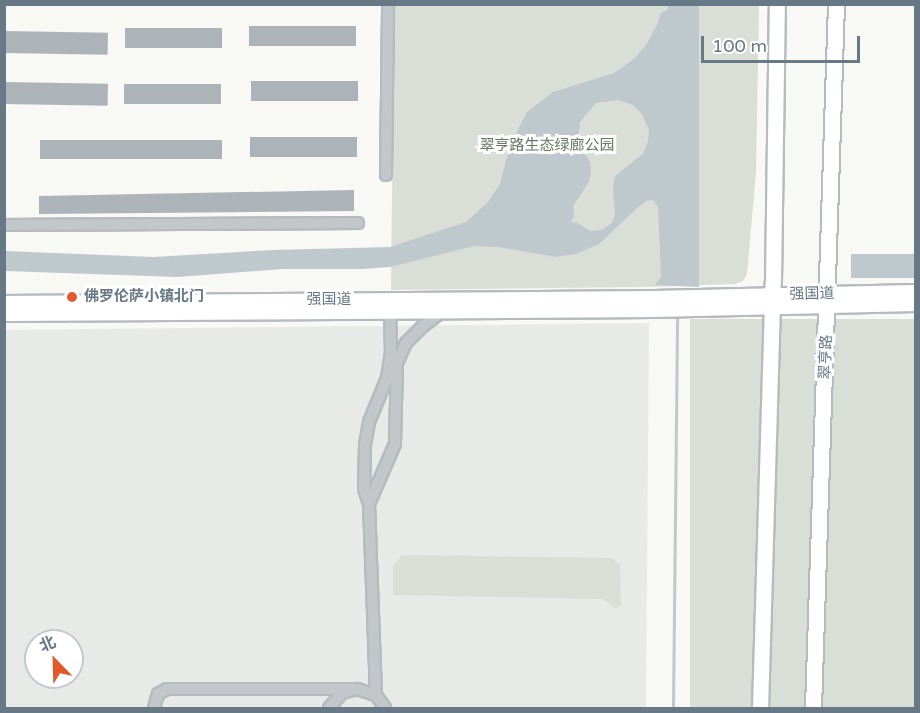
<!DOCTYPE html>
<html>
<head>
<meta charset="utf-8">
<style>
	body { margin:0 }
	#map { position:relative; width:920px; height:713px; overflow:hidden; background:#f8f8f5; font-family:"Varela Round","Noto Sans SC",sans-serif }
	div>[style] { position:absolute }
	.built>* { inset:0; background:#e8eae8 }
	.green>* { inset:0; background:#d9dfd6; transform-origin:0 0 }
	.water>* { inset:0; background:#bec8cd; transform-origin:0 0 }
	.stream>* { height:3px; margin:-1.5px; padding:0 1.5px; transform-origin:1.5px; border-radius:1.5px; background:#bec8cd }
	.building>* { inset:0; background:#acb4ba; transform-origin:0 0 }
	.roads { filter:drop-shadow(2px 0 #b5bbbf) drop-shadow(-2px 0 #b5bbbf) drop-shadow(0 2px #b5bbbf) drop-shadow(0 -2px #b5bbbf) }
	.minor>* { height:10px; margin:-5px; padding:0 5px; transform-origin:5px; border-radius:5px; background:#c3c7ca }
	.secondary>* { height:14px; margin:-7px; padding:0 7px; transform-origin:7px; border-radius:7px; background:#fff }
	.primary>* { height:15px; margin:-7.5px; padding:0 7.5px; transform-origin:7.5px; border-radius:7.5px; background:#fff }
	.dots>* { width:16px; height:16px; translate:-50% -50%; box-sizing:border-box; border:3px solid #fff; border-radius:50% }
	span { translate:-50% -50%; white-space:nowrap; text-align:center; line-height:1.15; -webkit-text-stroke:6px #fff; paint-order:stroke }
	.park-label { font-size:15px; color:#667862 }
	.street-label { font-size:15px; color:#677886 }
	.poi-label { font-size:15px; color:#677886; font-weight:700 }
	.left { translate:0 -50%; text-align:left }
	.frame { position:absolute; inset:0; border:6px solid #677886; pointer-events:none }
	.north { position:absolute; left:24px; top:629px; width:60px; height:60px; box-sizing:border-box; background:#fff; border:2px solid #c2c9cf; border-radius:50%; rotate:337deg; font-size:16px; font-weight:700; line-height:24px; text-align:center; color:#677886 }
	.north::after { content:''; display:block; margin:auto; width:21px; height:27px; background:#e2592b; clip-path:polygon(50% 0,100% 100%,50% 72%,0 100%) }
	.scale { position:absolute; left:701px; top:36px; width:159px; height:27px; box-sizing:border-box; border:3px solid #677886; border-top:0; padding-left:8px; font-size:18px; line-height:21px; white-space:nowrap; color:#677886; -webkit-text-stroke:4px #fff; paint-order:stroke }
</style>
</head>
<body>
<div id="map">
	<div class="built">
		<div style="clip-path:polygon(evenodd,649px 323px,646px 708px,5px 708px,4px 330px,649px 323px,36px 641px,72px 641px,72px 677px,36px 677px,36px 641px)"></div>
	</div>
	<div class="green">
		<div style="clip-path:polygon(394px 5px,759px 5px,756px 172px,747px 274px,743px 281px,736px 284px,645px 287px,391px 290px)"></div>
		<div style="left:915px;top:319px;width:389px;height:225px;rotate:90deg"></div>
		<div style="clip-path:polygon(402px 555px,612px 558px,620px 565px,621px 606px,614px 608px,603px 599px,393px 595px,393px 566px)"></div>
	</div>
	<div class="water">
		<div style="clip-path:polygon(evenodd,668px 5px,699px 5px,699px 287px,655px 285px,661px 277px,658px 207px,653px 200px,646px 201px,637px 208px,599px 244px,576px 254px,556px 257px,498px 247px,474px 246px,390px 267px,362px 269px,283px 269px,178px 277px,5px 271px,5px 251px,154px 257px,273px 250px,390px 247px,466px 222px,487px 203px,500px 184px,510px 145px,527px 112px,553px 92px,614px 73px,634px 59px,646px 45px,657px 25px,661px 13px,668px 9px,668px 5px,618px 100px,633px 105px,642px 114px,649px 130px,648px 141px,643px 154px,615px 176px,613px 188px,615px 215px,612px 223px,602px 230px,590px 231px,576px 222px,573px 223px,571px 219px,574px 218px,573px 206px,589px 182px,591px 171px,590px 162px,578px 143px,580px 122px,596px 103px,618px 100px)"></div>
		<div style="left:851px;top:254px;width:64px;height:24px"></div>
	</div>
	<div class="stream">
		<div style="left:673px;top:708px;width:396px;rotate:-89.4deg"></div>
	</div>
	<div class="building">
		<div style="left:356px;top:26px;width:20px;height:107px;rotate:90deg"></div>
		<div style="left:125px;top:28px;width:97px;height:20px"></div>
		<div style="left:4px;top:31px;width:104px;height:22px;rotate:1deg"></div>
		<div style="left:358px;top:81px;width:20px;height:107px;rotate:90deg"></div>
		<div style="left:4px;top:82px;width:104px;height:22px;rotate:1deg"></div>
		<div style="left:221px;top:84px;width:20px;height:97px;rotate:90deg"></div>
		<div style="left:357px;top:137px;width:20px;height:107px;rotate:90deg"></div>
		<div style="left:222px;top:140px;width:19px;height:182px;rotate:90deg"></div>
		<div style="clip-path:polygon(354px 190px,354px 211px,39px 214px,39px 196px)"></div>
	</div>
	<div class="roads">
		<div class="minor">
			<div style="left:386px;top:175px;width:171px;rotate:-89.3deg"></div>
			<div style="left:4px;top:225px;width:354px;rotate:-0.3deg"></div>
			<div style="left:369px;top:504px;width:16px;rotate:-108deg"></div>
			<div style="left:364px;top:489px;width:44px;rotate:-88.7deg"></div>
			<div style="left:365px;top:445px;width:23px;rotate:-80deg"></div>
			<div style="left:369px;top:422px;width:48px;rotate:-67.8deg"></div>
			<div style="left:387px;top:378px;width:24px;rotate:-81deg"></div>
			<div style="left:391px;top:354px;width:48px;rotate:-91.2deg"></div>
			<div style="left:376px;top:695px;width:191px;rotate:-92.1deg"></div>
			<div style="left:369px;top:504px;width:65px;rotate:-66.6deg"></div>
			<div style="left:395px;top:444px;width:81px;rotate:-88.6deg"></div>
			<div style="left:397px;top:363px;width:22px;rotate:-66deg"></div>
			<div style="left:406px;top:343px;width:24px;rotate:-45deg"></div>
			<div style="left:423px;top:326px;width:25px;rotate:-37deg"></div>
			<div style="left:154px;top:708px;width:15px;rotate:-74deg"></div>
			<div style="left:158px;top:694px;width:10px;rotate:-29deg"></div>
			<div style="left:167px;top:689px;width:190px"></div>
			<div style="left:329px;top:708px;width:20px;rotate:-49deg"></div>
			<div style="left:342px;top:693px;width:16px;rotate:-15deg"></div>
			<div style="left:357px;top:689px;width:20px;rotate:18deg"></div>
			<div style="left:376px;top:695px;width:16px;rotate:55deg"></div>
		</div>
		<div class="secondary">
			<div style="left:4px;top:303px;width:650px;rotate:-0.44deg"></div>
			<div style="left:654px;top:298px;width:262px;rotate:-1.3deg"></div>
			<div style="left:4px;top:314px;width:648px;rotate:-0.35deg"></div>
			<div style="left:652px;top:310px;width:264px;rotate:-1.3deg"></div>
		</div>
		<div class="primary">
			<div style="left:760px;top:708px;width:426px;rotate:-88.3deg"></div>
			<div style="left:773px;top:282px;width:278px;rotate:-89.2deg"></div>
			<div style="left:813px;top:708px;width:704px;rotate:-88.13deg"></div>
		</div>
	</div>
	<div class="dots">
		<div style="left:72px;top:297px;background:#e2592b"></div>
	</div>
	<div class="park-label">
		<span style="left:547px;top:146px">翠亨路生态绿廊公园</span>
	</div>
	<div class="street-label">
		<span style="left:812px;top:294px;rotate:-1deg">强国道</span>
		<span style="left:329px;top:300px">强国道</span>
		<span style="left:826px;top:357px;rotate:-88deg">翠亨路</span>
	</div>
	<div class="poi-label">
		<span class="left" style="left:84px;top:297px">佛罗伦萨小镇北门</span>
	</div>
	<div class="frame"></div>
	<div class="north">北</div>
	<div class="scale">100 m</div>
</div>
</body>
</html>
